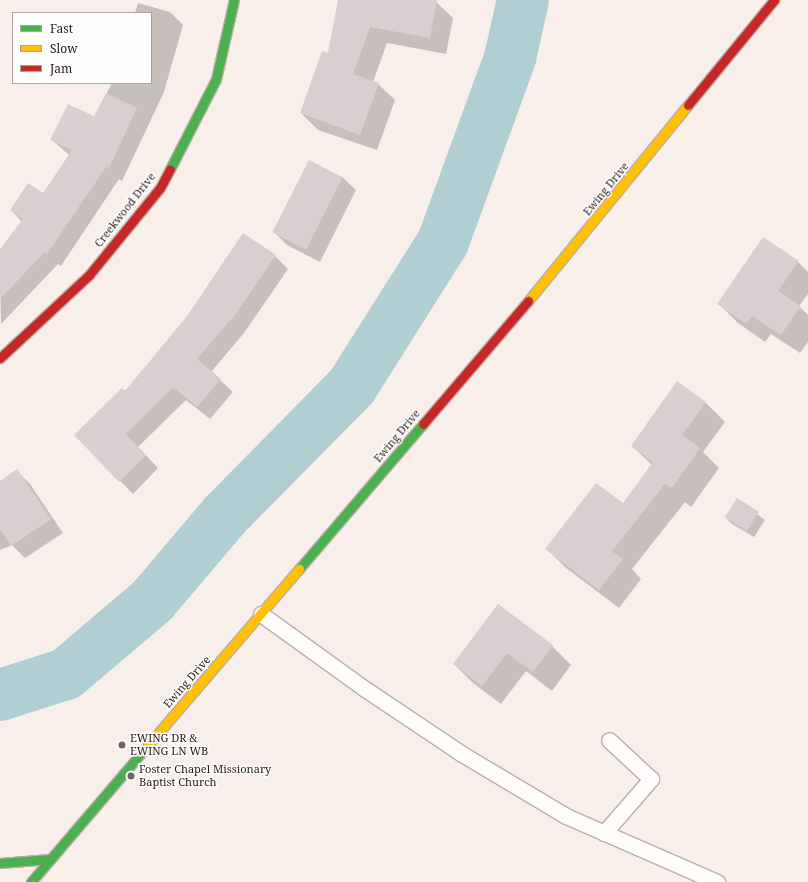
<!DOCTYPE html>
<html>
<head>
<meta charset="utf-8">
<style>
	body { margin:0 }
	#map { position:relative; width:808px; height:882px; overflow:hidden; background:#f8efeb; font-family:"Noto Serif",serif }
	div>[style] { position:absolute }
	.shadow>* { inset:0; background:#0003 }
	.river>* { height:52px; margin:-26px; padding:0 26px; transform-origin:26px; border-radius:26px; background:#b1cfd2 }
	.building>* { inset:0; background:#dacfd0; transform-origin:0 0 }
	.roads { filter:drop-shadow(1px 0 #b9afa9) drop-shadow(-1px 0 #b9afa9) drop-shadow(0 1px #b9afa9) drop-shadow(0 -1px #b9afa9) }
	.lane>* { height:15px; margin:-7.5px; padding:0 7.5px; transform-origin:7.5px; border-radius:7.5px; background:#fefdfc }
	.fast>* { height:9px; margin:-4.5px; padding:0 4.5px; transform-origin:4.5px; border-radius:4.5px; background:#4caf50 }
	.slow>* { height:9px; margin:-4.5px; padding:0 4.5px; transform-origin:4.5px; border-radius:4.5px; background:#ffc107 }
	.jam>* { height:9px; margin:-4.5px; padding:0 4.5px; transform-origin:4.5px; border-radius:4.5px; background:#c62828 }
	.dots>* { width:11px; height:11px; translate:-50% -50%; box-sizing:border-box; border:2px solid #fefefe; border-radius:50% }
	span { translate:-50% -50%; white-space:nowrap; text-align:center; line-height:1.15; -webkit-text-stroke:3px #fefefe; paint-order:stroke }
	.street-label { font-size:11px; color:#271a13 }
	.poi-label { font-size:11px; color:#271a13 }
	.left { translate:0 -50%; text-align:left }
	.legend { position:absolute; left:12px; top:12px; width:140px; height:72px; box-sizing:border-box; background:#fefefe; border:1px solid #a8a3a0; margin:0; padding:5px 7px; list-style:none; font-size:12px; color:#271a13 }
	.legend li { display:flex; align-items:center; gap:8px; height:20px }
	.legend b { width:20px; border:1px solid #a8a3a0 }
</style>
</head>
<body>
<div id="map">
	<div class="shadow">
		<div style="clip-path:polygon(339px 0,425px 0,436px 2px,453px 18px,446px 54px,387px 43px,373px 82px,378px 84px,395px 100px,377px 150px,318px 130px,301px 113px,328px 54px)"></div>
		<div style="clip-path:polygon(138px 3px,170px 12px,183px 25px,164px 92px,122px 181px,119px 179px,61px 266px,58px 264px,1px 324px,0 250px,22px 222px,11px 210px,43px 194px,69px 155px,52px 140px,94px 118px,112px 83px,151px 83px,151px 13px,135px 13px)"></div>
		<div style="clip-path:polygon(342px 177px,356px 190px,320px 262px,287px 245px,274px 232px)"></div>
		<div style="clip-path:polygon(275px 256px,288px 269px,244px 333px,211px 372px,233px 392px,210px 419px,186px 400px,138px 447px,158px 468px,133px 494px,75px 435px)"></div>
		<div style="clip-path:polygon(798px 262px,808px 272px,808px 294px,799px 306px,808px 315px,808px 342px,800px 353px,771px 334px,765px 342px,738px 323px,719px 304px)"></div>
		<div style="clip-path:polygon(678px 382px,706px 403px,725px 422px,703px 452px,719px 468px,691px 507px,685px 502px,632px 569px,641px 579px,619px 608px,566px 568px,547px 549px,623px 505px,652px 465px,632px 446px)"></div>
		<div style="clip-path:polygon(17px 471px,30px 484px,63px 533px,25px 558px,12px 545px,0 550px,0 482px)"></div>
		<div style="clip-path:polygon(737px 499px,765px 520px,754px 537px,732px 524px,725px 517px)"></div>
		<div style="clip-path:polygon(498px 605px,552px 646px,571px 665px,552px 691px,526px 671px,501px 704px,473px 683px,454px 664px)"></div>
	</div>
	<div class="river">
		<div style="left:0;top:695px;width:69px;rotate:-17.7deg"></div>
		<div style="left:66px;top:674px;width:113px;rotate:-40.3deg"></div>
		<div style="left:152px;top:601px;width:113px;rotate:-49.7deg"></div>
		<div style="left:225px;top:515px;width:181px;rotate:-45.4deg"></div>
		<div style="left:352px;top:386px;width:170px;rotate:-57.7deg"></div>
		<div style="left:443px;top:242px;width:196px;rotate:-70deg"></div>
		<div style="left:510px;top:58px;width:59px;rotate:-77.4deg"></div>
	</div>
	<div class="building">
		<div style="clip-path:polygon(338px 0,437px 0,430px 38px,370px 27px,353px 74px,379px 83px,360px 135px,300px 113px,322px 51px,328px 53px)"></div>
		<div style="clip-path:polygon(106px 93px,137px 108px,109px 168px,106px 167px,47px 254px,45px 252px,0 299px,0 249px,23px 219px,10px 210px,28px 183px,43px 193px,72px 150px,50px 140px,68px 104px,94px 116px)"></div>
		<div style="left:309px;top:160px;width:38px;height:81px;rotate:27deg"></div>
		<div style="clip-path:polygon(243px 233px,276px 255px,231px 321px,230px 320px,197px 359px,221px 379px,197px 407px,173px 387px,126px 434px,146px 455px,119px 482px,74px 435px,122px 388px,125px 391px,187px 316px)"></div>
		<div style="clip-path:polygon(763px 237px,799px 261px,778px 291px,801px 306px,781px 335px,752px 316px,746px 324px,717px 304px)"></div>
		<div style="clip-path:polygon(677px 381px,706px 402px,682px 435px,700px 448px,672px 488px,665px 484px,612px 551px,623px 559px,599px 590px,545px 549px,596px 483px,623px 503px,653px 462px,631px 446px)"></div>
		<div style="clip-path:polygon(17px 469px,51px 519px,11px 546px,0 529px,0 481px)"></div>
		<div style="left:737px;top:498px;width:26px;height:23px;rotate:32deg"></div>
		<div style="clip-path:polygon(498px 604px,553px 645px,533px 672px,507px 653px,482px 686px,453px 664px)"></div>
	</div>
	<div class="roads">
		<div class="lane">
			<div style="left:261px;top:614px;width:128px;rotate:35.8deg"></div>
			<div style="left:365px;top:689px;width:117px;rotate:33.8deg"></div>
			<div style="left:462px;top:754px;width:121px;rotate:30.8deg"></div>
			<div style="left:566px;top:816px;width:165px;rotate:23.6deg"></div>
			<div style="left:604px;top:833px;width:72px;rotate:-49deg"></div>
			<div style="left:651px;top:779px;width:57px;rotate:-137.1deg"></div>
		</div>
		<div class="fast">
			<div style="left:170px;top:169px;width:101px;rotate:-62.9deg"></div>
			<div style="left:216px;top:79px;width:81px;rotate:-77.2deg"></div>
			<div style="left:299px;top:569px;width:191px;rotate:-49.5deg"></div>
			<div style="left:0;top:863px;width:50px;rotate:-4.6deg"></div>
			<div style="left:31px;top:882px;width:180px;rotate:-49.5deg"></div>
		</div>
		<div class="slow">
			<div style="left:528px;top:301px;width:253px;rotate:-50.8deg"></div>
			<div style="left:148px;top:745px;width:232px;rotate:-49.4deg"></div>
		</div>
		<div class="jam">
			<div style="left:688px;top:105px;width:136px;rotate:-50.7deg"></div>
			<div style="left:0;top:358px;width:122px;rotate:-43deg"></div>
			<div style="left:89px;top:275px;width:112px;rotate:-50.8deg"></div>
			<div style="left:160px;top:188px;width:21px;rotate:-62deg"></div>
			<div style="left:423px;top:424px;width:162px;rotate:-49.5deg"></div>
		</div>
	</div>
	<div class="dots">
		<div style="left:122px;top:745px;background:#70655f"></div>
		<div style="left:131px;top:776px;background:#70655f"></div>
	</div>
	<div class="street-label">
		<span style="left:606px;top:189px;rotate:-51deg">Ewing Drive</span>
		<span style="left:125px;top:210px;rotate:-52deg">Creekwood Drive</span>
		<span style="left:397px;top:436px;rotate:-50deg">Ewing Drive</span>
		<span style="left:187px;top:682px;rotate:-49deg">Ewing Drive</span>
	</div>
	<div class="poi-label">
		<span class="left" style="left:130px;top:745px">EWING DR &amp;<br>EWING LN WB</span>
		<span class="left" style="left:139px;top:776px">Foster Chapel Missionary<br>Baptist Church</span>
	</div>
	<ul class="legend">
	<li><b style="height:5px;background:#4caf50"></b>Fast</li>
	<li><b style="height:5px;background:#ffc107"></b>Slow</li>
	<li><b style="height:5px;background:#c62828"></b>Jam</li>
	</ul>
</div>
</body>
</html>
